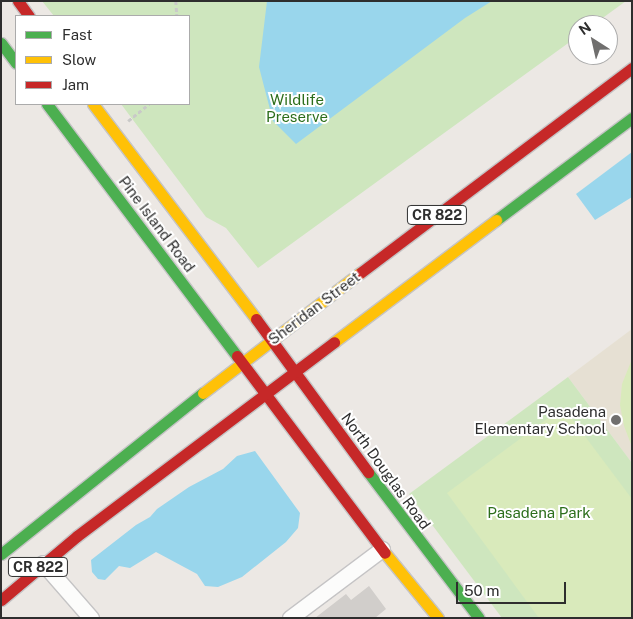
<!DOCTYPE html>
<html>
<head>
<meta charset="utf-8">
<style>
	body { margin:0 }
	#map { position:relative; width:633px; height:619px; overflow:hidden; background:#ece8e4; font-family:"Public Sans",sans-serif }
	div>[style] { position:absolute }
	.education>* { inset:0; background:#e6e0d3 }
	.green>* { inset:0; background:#cee6be }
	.pitch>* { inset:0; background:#d9eabb }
	.water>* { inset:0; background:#99d6ec }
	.building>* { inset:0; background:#d1cecb }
	.path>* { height:2.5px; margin-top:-1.25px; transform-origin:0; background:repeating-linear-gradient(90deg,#c9c9c8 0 4px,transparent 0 6.5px) }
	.roads { filter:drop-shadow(1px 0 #c5c4c5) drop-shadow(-1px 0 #c5c4c5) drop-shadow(0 1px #c5c4c5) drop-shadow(0 -1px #c5c4c5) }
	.street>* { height:15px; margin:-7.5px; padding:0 7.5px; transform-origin:7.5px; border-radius:7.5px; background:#fcfcfb }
	.fast>* { height:11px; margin:-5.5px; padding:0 5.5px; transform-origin:5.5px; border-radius:5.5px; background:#4caf50 }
	.slow>* { height:11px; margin:-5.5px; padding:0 5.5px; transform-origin:5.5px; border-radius:5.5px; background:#ffc107 }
	.jam>* { height:11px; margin:-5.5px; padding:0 5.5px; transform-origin:5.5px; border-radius:5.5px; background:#c62828 }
	.dots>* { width:14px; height:14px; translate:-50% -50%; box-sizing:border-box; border:2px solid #fff; border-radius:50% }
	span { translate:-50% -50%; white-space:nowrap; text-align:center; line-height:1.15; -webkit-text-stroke:4px #fff; paint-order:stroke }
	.shield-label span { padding:1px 4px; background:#fff; border:1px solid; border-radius:4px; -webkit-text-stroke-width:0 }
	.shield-label { font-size:14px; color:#2e2e2e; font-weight:700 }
	.park-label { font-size:15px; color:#2c6e1b }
	.street-label { font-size:15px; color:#2e2e2e }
	.poi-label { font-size:15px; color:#2e2e2e }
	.right { translate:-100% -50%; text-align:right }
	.frame { position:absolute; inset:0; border:2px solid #2e2e2e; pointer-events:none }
	.legend { position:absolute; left:15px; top:15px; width:175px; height:90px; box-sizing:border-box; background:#fff; border:1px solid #ababab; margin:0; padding:6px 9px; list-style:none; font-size:15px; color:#2e2e2e }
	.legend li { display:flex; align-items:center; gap:10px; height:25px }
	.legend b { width:25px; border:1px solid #ababab }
	.north { position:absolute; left:568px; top:15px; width:50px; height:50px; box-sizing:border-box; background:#fff; border:1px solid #ababab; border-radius:50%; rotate:325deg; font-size:14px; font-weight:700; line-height:20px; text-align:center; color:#2e2e2e }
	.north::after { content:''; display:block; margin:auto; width:18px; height:22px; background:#706f6e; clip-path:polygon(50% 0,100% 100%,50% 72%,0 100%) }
	.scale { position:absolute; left:456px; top:582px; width:110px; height:22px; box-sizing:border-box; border:2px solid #2e2e2e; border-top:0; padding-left:6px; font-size:15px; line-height:18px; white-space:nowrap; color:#2e2e2e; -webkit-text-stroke:4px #fff; paint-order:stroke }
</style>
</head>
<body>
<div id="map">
	<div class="education">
		<div style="clip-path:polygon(632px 329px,632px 463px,568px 377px)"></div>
	</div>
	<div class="green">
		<div style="clip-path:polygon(42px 1px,626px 1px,593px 25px,578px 25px,578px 36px,258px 268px,226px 228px,206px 217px,121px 104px,189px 104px,189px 16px,54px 16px)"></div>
		<div style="clip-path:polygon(568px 377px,632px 463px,632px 618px,502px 618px,409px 494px)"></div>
	</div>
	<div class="pitch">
		<div style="clip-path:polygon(632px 359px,632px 447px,624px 426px,620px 405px,622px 384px)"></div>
		<div style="clip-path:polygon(563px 407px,632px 499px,632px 618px,539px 618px,447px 493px)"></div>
	</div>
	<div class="water">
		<div style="clip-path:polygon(267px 1px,492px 1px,465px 18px,296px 144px,273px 121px,259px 67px)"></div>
		<div style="clip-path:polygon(632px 152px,632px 197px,595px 220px,576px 194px)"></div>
		<div style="clip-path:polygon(255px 451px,300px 513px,298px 528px,286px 542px,242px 577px,218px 587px,205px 586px,197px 574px,156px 552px,130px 568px,119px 566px,105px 580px,98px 579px,92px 572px,91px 560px,136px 525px,150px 517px,157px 509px,189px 487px,223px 469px,237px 456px)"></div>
	</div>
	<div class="building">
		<div style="clip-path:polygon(369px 586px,386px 609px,375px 618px,315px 618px,346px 594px,351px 600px)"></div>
	</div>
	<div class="path">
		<div style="left:176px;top:1px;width:15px;rotate:86deg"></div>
		<div style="left:128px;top:121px;width:27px;rotate:-39deg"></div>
	</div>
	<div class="roads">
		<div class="street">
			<div style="left:43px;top:563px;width:73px;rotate:48.9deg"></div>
			<div style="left:290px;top:618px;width:115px;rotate:-36.9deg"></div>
		</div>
		<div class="fast">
			<div style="left:1px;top:43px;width:25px;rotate:53deg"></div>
			<div style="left:47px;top:104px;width:316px;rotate:53deg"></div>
			<div style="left:496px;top:220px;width:170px;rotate:-36.9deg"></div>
			<div style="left:368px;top:472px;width:183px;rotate:52.8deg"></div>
			<div style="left:1px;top:554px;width:258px;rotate:-38.6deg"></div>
		</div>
		<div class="slow">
			<div style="left:93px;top:104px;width:270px;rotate:52.8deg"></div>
			<div style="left:334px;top:342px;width:203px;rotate:-37deg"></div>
			<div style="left:203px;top:393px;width:198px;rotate:-37.4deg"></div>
			<div style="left:385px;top:553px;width:84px;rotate:50.8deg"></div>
		</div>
		<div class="jam">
			<div style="left:18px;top:1px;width:19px;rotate:54deg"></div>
			<div style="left:360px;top:273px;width:341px;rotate:-37deg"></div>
			<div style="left:256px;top:319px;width:190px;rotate:53.8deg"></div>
			<div style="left:237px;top:356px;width:246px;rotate:53.1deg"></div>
			<div style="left:1px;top:600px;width:99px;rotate:-40.1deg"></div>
			<div style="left:77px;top:536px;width:322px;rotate:-37deg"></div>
		</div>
	</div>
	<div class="dots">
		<div style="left:616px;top:420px;background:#706f6e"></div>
	</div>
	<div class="shield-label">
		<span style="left:437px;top:215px">CR 822</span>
		<span style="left:38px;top:567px">CR 822</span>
	</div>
	<div class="park-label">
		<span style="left:297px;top:108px">Wildlife<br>Preserve</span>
		<span style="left:539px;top:513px">Pasadena Park</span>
	</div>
	<div class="street-label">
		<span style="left:157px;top:224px;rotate:53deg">Pine Island Road</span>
		<span style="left:314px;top:308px;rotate:-37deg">Sheridan Street</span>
		<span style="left:386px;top:471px;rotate:54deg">North Douglas Road</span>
	</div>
	<div class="poi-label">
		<span class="right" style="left:606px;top:420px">Pasadena<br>Elementary School</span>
	</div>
	<div class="frame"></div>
	<ul class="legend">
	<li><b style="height:6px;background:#4caf50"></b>Fast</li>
	<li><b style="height:6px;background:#ffc107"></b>Slow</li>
	<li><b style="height:6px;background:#c62828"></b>Jam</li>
	</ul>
	<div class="north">N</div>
	<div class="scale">50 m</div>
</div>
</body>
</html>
